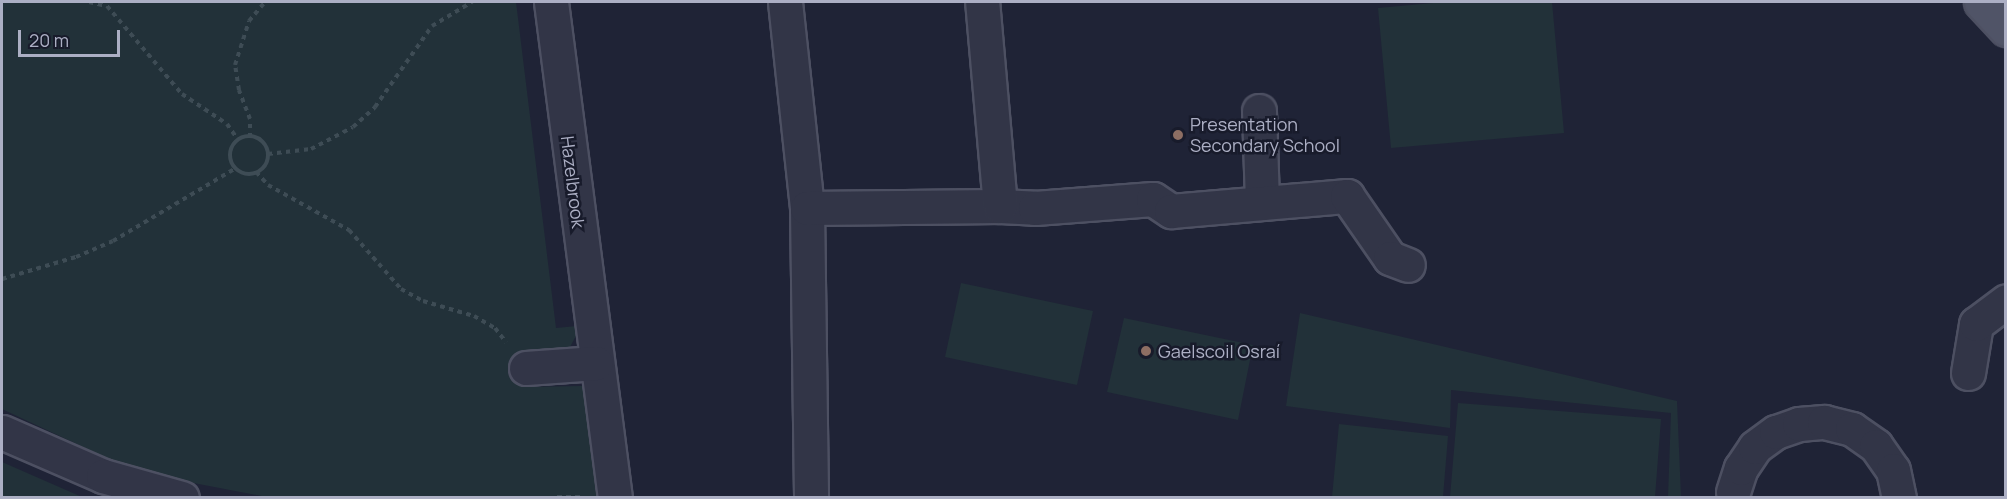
<!DOCTYPE html>
<meta charset="utf-8">
<style>
body{margin:0}
#map{position:relative;width:2007px;height:499px;overflow:hidden;background:#1f2336;font-family:Manrope,sans-serif}
div>[style]{position:absolute}
.green>*{inset:0;background:#223139}
.path>*{height:4px;margin-top:-2px;transform-origin:0;background:repeating-linear-gradient(90deg,#3e4c55 0 4.5px,transparent 0 9px)}
.path>.ring{margin:-2px;padding:0;box-sizing:content-box;background:none;border:4px solid #3e4c55;border-radius:50%}
.roads{filter:drop-shadow(2px 0 #4d5062) drop-shadow(-2px 0 #4d5062) drop-shadow(0 2px #4d5062) drop-shadow(0 -2px #4d5062)}
.minor>*{height:33px;margin:-16.5px;padding:0 16.5px;transform-origin:16.5px;border-radius:16.5px;background:#323547}
.major>*{height:33px;margin:-16.5px;padding:0 16.5px;transform-origin:16.5px;border-radius:16.5px;background:#505467}
.dots>*{width:16px;height:16px;translate:-50% -50%;box-sizing:border-box;border:3px solid #181b2b;border-radius:50%}
span{translate:-50% -50%;white-space:nowrap;text-align:center;line-height:1.15;-webkit-text-stroke:5px #181b2b;paint-order:stroke}
.poi-label{font-size:18px;color:#acafc4}
.left{translate:0 -50%;text-align:left}
.street-label{font-size:18px;color:#acafc4}
.frame{position:absolute;inset:0;border:3px solid #acafc4;pointer-events:none}
.scale{position:absolute;left:18px;top:30px;width:102px;height:27px;box-sizing:border-box;border:3px solid #acafc4;border-top:0;padding-left:8px;font-size:18px;line-height:21px;white-space:nowrap;color:#acafc4;-webkit-text-stroke:4px #181b2b;paint-order:stroke}
</style>
<div id="map">
<div class="green">
<i style="clip-path:polygon(2px 2px,516px 2px,556px 328px,577px 326px,578px 332px,569px 349px,519px 356px,522px 387px,582px 386px,591px 399px,601px 497px,267px 497px,178px 480px,111px 460px,2px 409px)"></i>
<i style="clip-path:polygon(1444px 2px,1552px 2px,1564px 133px,1391px 148px,1378px 8px)"></i>
<i style="clip-path:polygon(961px 283px,1093px 311px,1077px 385px,945px 357px)"></i>
<i style="clip-path:polygon(1300px 313px,1677px 401px,1681px 497px,1668px 497px,1671px 413px,1451px 390px,1450px 428px,1286px 406px)"></i>
<i style="clip-path:polygon(1124px 318px,1253px 345px,1238px 420px,1107px 392px)"></i>
<i style="clip-path:polygon(1458px 403px,1661px 419px,1655px 497px,1450px 497px)"></i>
<i style="clip-path:polygon(1339px 424px,1448px 436px,1443px 497px,1332px 497px)"></i>
<i style="clip-path:polygon(2px 462px,82px 497px,2px 497px)"></i>
</div>
<div class="path">
<i style="left:89px;top:2px;width:18px;rotate:13deg"></i>
<i style="left:107px;top:6px;width:116px;rotate:49.6deg"></i>
<i style="left:182px;top:94px;width:54px;rotate:33.7deg"></i>
<i style="left:227px;top:124px;width:19px;rotate:55deg"></i>
<i class="ring" style="left:230px;top:136px;width:34px;height:34px"></i>
<i style="left:250px;top:137px;width:18px;rotate:-90deg"></i>
<i style="left:250px;top:119px;width:31px;rotate:-111deg"></i>
<i style="left:239px;top:90px;width:25px;rotate:-99deg"></i>
<i style="left:235px;top:65px;width:46px;rotate:-72.3deg"></i>
<i style="left:249px;top:21px;width:25px;rotate:-50deg"></i>
<i style="left:268px;top:154px;width:43px;rotate:-6.6deg"></i>
<i style="left:311px;top:149px;width:47px;rotate:-27.6deg"></i>
<i style="left:353px;top:127px;width:30px;rotate:-42deg"></i>
<i style="left:375px;top:107px;width:99px;rotate:-54.9deg"></i>
<i style="left:432px;top:26px;width:47px;rotate:-31deg"></i>
<i style="left:256px;top:172px;width:18px;rotate:47deg"></i>
<i style="left:268px;top:185px;width:93px;rotate:29.1deg"></i>
<i style="left:349px;top:230px;width:79px;rotate:48.6deg"></i>
<i style="left:401px;top:289px;width:25px;rotate:29deg"></i>
<i style="left:423px;top:301px;width:53px;rotate:16.4deg"></i>
<i style="left:474px;top:316px;width:24px;rotate:30deg"></i>
<i style="left:495px;top:328px;width:18px;rotate:52deg"></i>
<i style="left:2px;top:279px;width:77px;rotate:-16.6deg"></i>
<i style="left:76px;top:257px;width:40px;rotate:-23.4deg"></i>
<i style="left:113px;top:241px;width:143px;rotate:-30.7deg"></i>
<i style="left:557px;top:497px;width:25px"></i>
</div>
<div class="roads">
<div class="minor">
<i style="left:551px;top:2px;width:500px;rotate:82.65deg"></i>
<i style="left:785px;top:2px;width:207px;rotate:83.9deg"></i>
<i style="left:807px;top:208px;width:290px;rotate:89.2deg"></i>
<i style="left:1259px;top:111px;width:92px;rotate:88.1deg"></i>
<i style="left:1000px;top:206px;width:35px;rotate:3deg"></i>
<i style="left:1035px;top:208px;width:118px;rotate:-4.4deg"></i>
<i style="left:1153px;top:199px;width:22px;rotate:34deg"></i>
<i style="left:1171px;top:211px;width:177px;rotate:-4.9deg"></i>
<i style="left:1347px;top:196px;width:75px;rotate:55.3deg"></i>
<i style="left:1390px;top:258px;width:19px;rotate:21deg"></i>
<i style="left:807px;top:208px;width:193px;rotate:-0.6deg"></i>
<i style="left:1000px;top:206px;width:205px;rotate:-95deg"></i>
<i style="left:526px;top:368px;width:70px;rotate:-4.1deg"></i>
<i style="left:1968px;top:373px;width:50px;rotate:-80.7deg"></i>
<i style="left:1976px;top:324px;width:38px;rotate:-37deg"></i>
<i style="left:2px;top:432px;width:110px;rotate:23.5deg"></i>
<i style="left:103px;top:476px;width:82px;rotate:15.6deg"></i>
<i style="left:1733px;top:492px;width:25px;rotate:-72deg"></i>
<i style="left:1741px;top:468px;width:25px;rotate:-56deg"></i>
<i style="left:1755px;top:447px;width:26px;rotate:-36deg"></i>
<i style="left:1776px;top:432px;width:24px;rotate:-19deg"></i>
<i style="left:1799px;top:424px;width:25px;rotate:-5deg"></i>
<i style="left:1824px;top:422px;width:29px;rotate:14deg"></i>
<i style="left:1852px;top:429px;width:29px;rotate:35deg"></i>
<i style="left:1876px;top:446px;width:29px;rotate:55deg"></i>
<i style="left:1893px;top:470px;width:29px;rotate:78deg"></i>
</div>
<div class="major">
<i style="left:1981px;top:2px;width:37px;rotate:47deg"></i>
</div>
</div>
<div class="dots">
<i style="left:1178px;top:135px;background:#8d6e63"></i>
<i style="left:1146px;top:351px;background:#8d6e63"></i>
</div>
<div class="poi-label">
<span class="left" style="left:1190px;top:135px">Presentation<br>Secondary School</span>
<span class="left" style="left:1158px;top:351px">Gaelscoil Osraí</span>
</div>
<div class="street-label">
<span style="left:573px;top:182px;rotate:83deg">Hazelbrook</span>
</div>
<div class="frame"></div>
<div class="scale">20 m</div>
</div>
